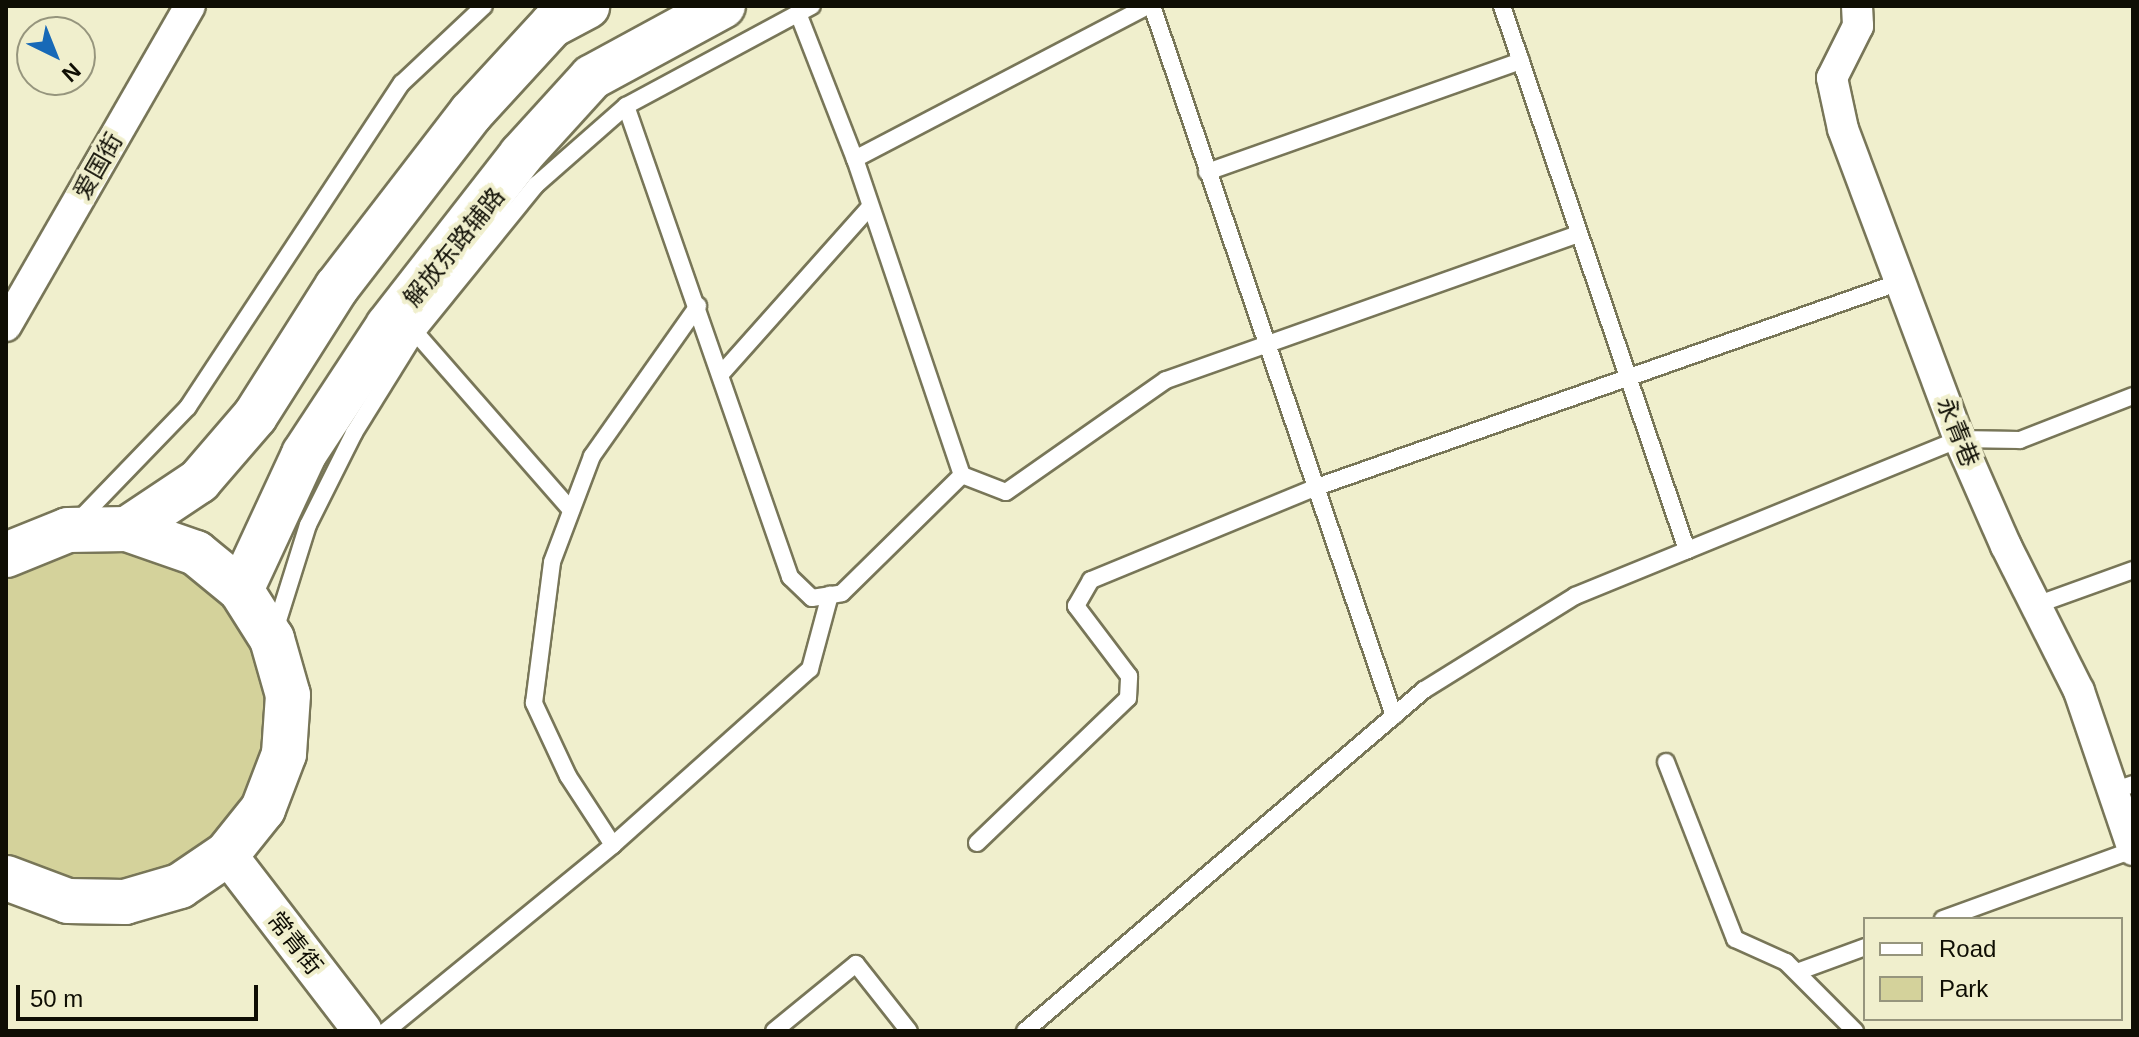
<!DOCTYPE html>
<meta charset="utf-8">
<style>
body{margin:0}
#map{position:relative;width:2139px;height:1037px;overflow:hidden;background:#f0efcd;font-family:Helvetica,"Noto Sans SC",sans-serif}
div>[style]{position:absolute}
.green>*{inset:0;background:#d4d29b}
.roads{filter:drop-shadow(2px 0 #787658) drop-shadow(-2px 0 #787658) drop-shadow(0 2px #787658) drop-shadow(0 -2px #787658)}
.service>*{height:16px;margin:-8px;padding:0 8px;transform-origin:8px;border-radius:8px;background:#fff}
.minor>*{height:30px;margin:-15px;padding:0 15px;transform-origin:15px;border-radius:15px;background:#fff}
.tertiary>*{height:38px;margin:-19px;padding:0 19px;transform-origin:19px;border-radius:19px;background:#fff}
.primary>*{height:44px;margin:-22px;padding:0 22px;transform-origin:22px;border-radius:22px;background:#fff}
span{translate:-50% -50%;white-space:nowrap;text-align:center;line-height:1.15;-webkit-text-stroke:8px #f0efcd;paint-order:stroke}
.street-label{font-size:24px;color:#0f0e04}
.frame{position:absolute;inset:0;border:8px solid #0f0e04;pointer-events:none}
.legend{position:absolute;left:1863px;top:917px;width:260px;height:104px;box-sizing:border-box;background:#f0efcd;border:2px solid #96957d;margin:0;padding:10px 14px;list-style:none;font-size:24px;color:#0f0e04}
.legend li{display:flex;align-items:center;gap:16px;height:40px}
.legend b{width:40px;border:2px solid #96957d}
.north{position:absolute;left:16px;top:16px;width:80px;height:80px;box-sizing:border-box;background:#f0efcd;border:2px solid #96957d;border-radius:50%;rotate:137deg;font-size:22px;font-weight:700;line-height:32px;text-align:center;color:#0f0e04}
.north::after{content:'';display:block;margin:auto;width:28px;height:36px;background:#1769b7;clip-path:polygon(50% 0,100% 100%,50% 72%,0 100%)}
.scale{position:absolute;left:16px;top:985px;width:242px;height:36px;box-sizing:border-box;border:4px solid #0f0e04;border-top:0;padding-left:10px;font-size:24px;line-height:28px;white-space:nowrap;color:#0f0e04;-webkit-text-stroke:6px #f0efcd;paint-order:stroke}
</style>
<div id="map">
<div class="green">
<i style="clip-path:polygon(68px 530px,241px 590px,284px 754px,180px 886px,6px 878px,6px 555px)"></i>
</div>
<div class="roads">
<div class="service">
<i style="left:1152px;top:6px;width:750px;rotate:71.18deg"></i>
<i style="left:1502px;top:6px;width:575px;rotate:71.22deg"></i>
<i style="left:798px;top:13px;width:157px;rotate:68.7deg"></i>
<i style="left:855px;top:159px;width:334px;rotate:71.3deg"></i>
<i style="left:962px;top:475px;width:47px;rotate:21.1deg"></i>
<i style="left:1006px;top:492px;width:195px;rotate:-35deg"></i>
<i style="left:1166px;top:380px;width:438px;rotate:-19.5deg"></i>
<i style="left:626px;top:106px;width:499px;rotate:70.8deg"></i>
<i style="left:790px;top:577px;width:30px;rotate:44deg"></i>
<i style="left:812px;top:598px;width:30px;rotate:-9deg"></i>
<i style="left:842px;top:593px;width:168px;rotate:-44.5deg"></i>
<i style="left:855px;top:159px;width:331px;rotate:-27.6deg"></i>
<i style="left:1207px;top:172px;width:333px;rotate:-19.5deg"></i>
<i style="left:416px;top:333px;width:235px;rotate:48.8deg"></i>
<i style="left:721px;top:374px;width:224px;rotate:-48.3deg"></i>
<i style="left:76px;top:523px;width:161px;rotate:-46deg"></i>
<i style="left:188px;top:407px;width:388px;rotate:-56.6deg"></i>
<i style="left:402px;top:83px;width:112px;rotate:-43.2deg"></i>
<i style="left:2036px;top:605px;width:103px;rotate:-19.8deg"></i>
<i style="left:275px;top:630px;width:110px;rotate:-72.6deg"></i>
<i style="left:308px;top:525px;width:103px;rotate:-63.4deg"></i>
<i style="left:354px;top:433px;width:118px;rotate:-58.2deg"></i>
<i style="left:416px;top:333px;width:191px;rotate:-51deg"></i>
<i style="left:536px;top:185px;width:120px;rotate:-41.3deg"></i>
<i style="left:626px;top:106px;width:211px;rotate:-28.3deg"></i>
<i style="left:1666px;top:762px;width:190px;rotate:68.7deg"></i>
<i style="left:1735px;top:939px;width:56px;rotate:24.3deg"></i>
<i style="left:1786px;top:962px;width:98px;rotate:45deg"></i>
<i style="left:2113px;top:791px;width:21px;rotate:-19deg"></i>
<i style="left:977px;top:843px;width:209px;rotate:-43.8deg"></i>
<i style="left:1128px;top:698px;width:22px;rotate:-87deg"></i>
<i style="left:1129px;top:676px;width:88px;rotate:-127.1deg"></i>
<i style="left:1076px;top:606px;width:30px;rotate:-60deg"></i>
<i style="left:1091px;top:580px;width:241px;rotate:-22.4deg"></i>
<i style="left:1314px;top:488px;width:621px;rotate:-19.37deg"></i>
<i style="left:613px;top:845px;width:82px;rotate:-123.1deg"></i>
<i style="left:568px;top:776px;width:81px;rotate:-115deg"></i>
<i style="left:534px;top:703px;width:142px;rotate:-82.7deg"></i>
<i style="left:552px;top:562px;width:113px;rotate:-69.3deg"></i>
<i style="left:592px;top:456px;width:184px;rotate:-54.8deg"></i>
<i style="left:1943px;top:919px;width:202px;rotate:-20deg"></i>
<i style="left:1797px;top:972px;width:72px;rotate:-20.2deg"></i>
<i style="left:386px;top:1031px;width:293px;rotate:-39.3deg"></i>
<i style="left:613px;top:845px;width:264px;rotate:-41.8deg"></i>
<i style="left:810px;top:669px;width:77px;rotate:-74.9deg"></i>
<i style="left:774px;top:1031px;width:106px;rotate:-39.3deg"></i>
<i style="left:856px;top:964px;width:85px;rotate:51.7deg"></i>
<i style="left:1025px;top:1031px;width:525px;rotate:-40.52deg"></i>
<i style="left:1424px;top:690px;width:178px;rotate:-31.9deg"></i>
<i style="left:1575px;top:596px;width:415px;rotate:-22.2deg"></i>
<i style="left:1959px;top:439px;width:61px;rotate:0.9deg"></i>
<i style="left:2020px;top:440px;width:121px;rotate:-21.3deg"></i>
</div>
<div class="minor">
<i style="left:1857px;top:6px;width:20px;rotate:87deg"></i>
<i style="left:1858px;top:26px;width:58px;rotate:116.6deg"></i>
<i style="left:1832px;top:78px;width:52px;rotate:77.8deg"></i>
<i style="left:1843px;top:129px;width:331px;rotate:69.5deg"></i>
<i style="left:1959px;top:439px;width:117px;rotate:66.3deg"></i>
<i style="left:2006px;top:546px;width:162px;rotate:63.3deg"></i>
<i style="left:2079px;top:691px;width:168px;rotate:71.2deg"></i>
<i style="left:6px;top:326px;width:369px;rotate:-60.1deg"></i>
</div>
<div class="tertiary">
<i style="left:227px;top:854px;width:223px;rotate:52.5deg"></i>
</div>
<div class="primary">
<i style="left:127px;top:529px;width:87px;rotate:-33.7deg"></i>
<i style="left:199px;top:481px;width:86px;rotate:-49.3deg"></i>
<i style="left:255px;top:416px;width:153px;rotate:-57.6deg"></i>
<i style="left:337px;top:287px;width:220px;rotate:-52.4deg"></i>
<i style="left:471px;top:113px;width:120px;rotate:-47.4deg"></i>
<i style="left:552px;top:25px;width:40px;rotate:-28deg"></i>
<i style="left:6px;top:555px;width:67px;rotate:-22deg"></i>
<i style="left:68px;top:530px;width:59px;rotate:-1deg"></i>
<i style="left:127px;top:529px;width:73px;rotate:19.2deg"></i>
<i style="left:196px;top:553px;width:58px;rotate:39.4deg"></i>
<i style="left:241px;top:590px;width:58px;rotate:57.7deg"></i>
<i style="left:272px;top:639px;width:58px;rotate:74.1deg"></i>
<i style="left:288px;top:695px;width:59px;rotate:93.9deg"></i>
<i style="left:284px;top:754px;width:59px;rotate:110.9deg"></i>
<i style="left:263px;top:809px;width:58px;rotate:128.7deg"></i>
<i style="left:227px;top:854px;width:57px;rotate:145.8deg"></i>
<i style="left:180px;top:886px;width:57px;rotate:163.8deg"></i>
<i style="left:125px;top:902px;width:57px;rotate:-179deg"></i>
<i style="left:68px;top:901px;width:66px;rotate:-159.6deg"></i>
<i style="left:241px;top:590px;width:150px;rotate:-65.1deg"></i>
<i style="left:304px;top:454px;width:153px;rotate:-56.7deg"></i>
<i style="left:388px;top:326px;width:217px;rotate:-52.1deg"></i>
<i style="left:521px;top:155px;width:105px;rotate:-47.7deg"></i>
<i style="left:592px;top:77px;width:149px;rotate:-28.5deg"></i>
</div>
</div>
<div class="street-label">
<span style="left:98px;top:166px;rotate:-60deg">爱国街</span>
<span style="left:454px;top:247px;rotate:-51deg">解放东路辅路</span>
<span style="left:1958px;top:432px;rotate:68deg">永青巷</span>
<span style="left:295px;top:943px;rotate:52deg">常青街</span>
</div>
<div class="frame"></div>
<ul class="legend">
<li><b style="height:10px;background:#fff"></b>Road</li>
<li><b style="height:22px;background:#d4d29b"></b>Park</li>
</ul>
<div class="north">N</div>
<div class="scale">50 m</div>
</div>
